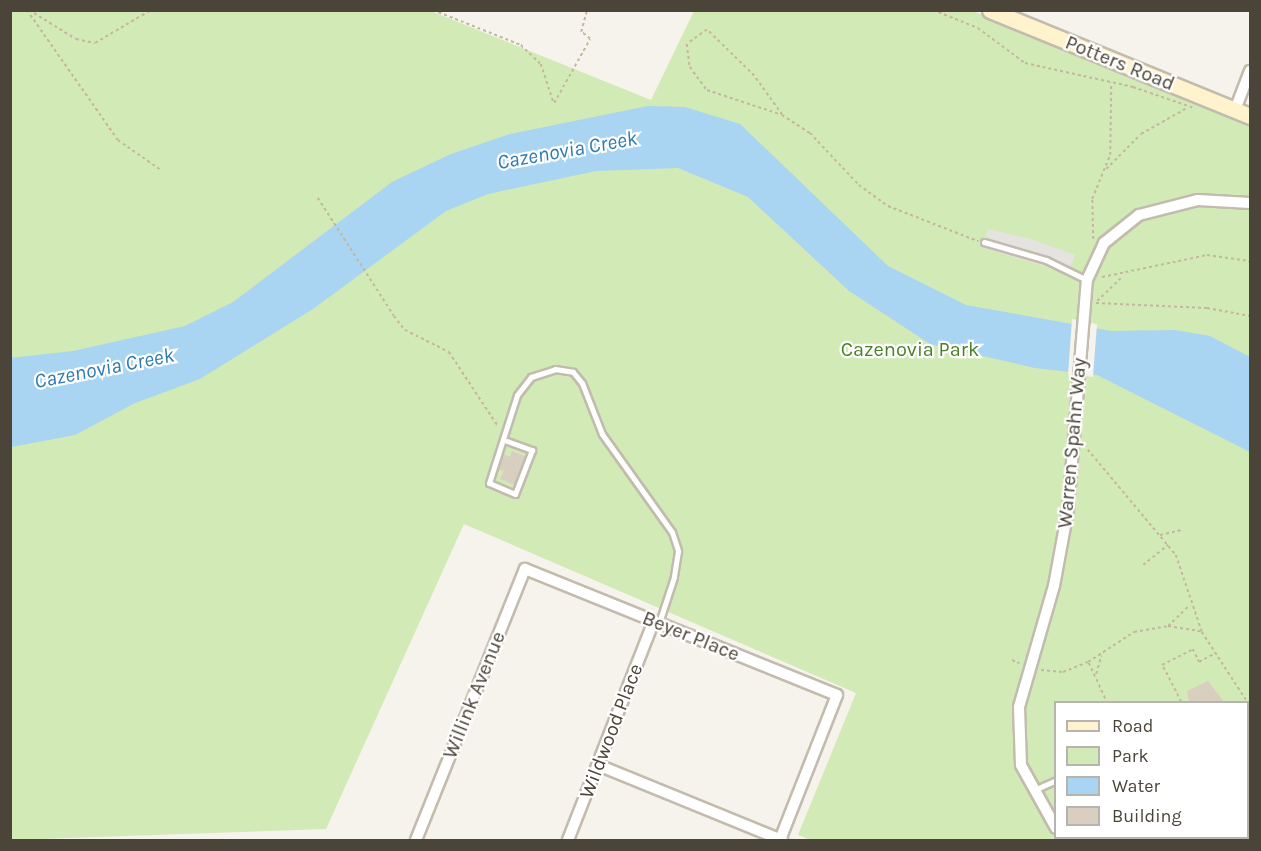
<!DOCTYPE html>
<style>
body{margin:0}
#map{position:relative;width:1261px;height:851px;overflow:hidden;background:#f6f3ec;font-family:Karla,sans-serif}
div>[style]{position:absolute}
.green>*{inset:0;background:#d2eab5}
.parking>*{inset:0;background:#e5e3e0}
.water>*{inset:0;background:#a9d4f2}
.pier>*{inset:0;background:#f6f3ec}
.building>*{inset:0;background:#d8cfc1}
.path>*{height:1.5px;margin-top:-0.75px;transform-origin:0;background:repeating-linear-gradient(90deg,#c4b79f 0 3px,transparent 0 6px)}
.roads{filter:drop-shadow(2px 0 #c2bbae) drop-shadow(-2px 0 #c2bbae) drop-shadow(0 2px #c2bbae) drop-shadow(0 -2px #c2bbae)}
.lane>*{height:5px;margin:-2.5px;padding:0 2.5px;transform-origin:2.5px;border-radius:2.5px;background:#fff}
.street>*{height:10px;margin:-5px;padding:0 5px;transform-origin:5px;border-radius:5px;background:#fff}
.secondary>*{height:15px;margin:-7.5px;padding:0 7.5px;transform-origin:7.5px;border-radius:7.5px;background:#fff3cd}
span{translate:-50% -50%;white-space:nowrap;text-align:center;line-height:1.15;-webkit-text-stroke:4.5px #fff;paint-order:stroke}
.street-label{font-size:20px;color:#4b4439}
.park-label{font-size:20px;color:#4a7f2a}
.water-label{font-size:21px;color:#2e7ab2;font-style:italic}
.frame{position:absolute;inset:0;border:12px solid #4b4439;pointer-events:none}
.legend{position:absolute;left:1054px;top:701px;width:195px;height:138px;box-sizing:border-box;background:#fff;border:2px solid #b7b4b0;margin:0;padding:8px 10px;list-style:none;font-size:18px;color:#4b4439}
.legend li{display:flex;align-items:center;gap:12px;height:30px}
.legend b{width:30px;border:2px solid #b7b4b0}
</style>
<div id="map">
<div class="green">
<i style="clip-path:polygon(evenodd,10px 11px,431px 11px,651px 100px,694px 11px,973px 11px,1250px 121px,1250px 840px,811px 840px,798px 835px,856px 693px,464px 524px,326px 829px,11px 840px,10px 11px,1056px 702px,1248px 702px,1248px 838px,1056px 838px,1056px 702px)"></i>
</div>
<div class="parking">
<i style="clip-path:polygon(988px 229px,1031px 239px,1075px 255px,1068px 273px,983px 248px)"></i>
</div>
<div class="water">
<i style="clip-path:polygon(648px 106px,685px 107px,740px 124px,888px 266px,966px 305px,1111px 331px,1175px 330px,1210px 336px,1250px 357px,1250px 452px,1097px 375px,1035px 368px,930px 344px,849px 291px,748px 197px,678px 168px,596px 171px,488px 194px,446px 211px,313px 309px,200px 379px,135px 403px,75px 435px,11px 447px,10px 358px,73px 351px,185px 326px,233px 302px,392px 182px,451px 154px,510px 134px)"></i>
</div>
<div class="pier">
<i style="clip-path:polygon(1072px 319px,1097px 324px,1093px 377px,1068px 374px)"></i>
</div>
<div class="building">
<i style="clip-path:polygon(512px 451px,527px 457px,515px 485px,500px 479px,504px 471px,497px 469px,503px 454px,510px 457px)"></i>
<i style="clip-path:polygon(1208px 681px,1224px 702px,1189px 702px,1187px 691px)"></i>
</div>
<div class="path">
<i style="left:27px;top:10px;width:159px;rotate:55deg"></i>
<i style="left:118px;top:140px;width:52px;rotate:34.9deg"></i>
<i style="left:29px;top:10px;width:55px;rotate:31.7deg"></i>
<i style="left:76px;top:39px;width:19px;rotate:12deg"></i>
<i style="left:95px;top:43px;width:65px;rotate:-30.5deg"></i>
<i style="left:433px;top:10px;width:95px;rotate:21.7deg"></i>
<i style="left:521px;top:45px;width:28px;rotate:44deg"></i>
<i style="left:541px;top:64px;width:42px;rotate:72deg"></i>
<i style="left:933px;top:10px;width:48px;rotate:21.8deg"></i>
<i style="left:978px;top:28px;width:59px;rotate:36.7deg"></i>
<i style="left:1025px;top:63px;width:111px;rotate:12.5deg"></i>
<i style="left:1133px;top:87px;width:65px;rotate:19deg"></i>
<i style="left:554px;top:103px;width:73px;rotate:-60.6deg"></i>
<i style="left:590px;top:39px;width:11px;rotate:-142deg"></i>
<i style="left:581px;top:32px;width:23px;rotate:-75deg"></i>
<i style="left:782px;top:115px;width:48px;rotate:-125.7deg"></i>
<i style="left:754px;top:76px;width:66px;rotate:-135.6deg"></i>
<i style="left:707px;top:30px;width:24px;rotate:145deg"></i>
<i style="left:687px;top:44px;width:23px;rotate:83deg"></i>
<i style="left:690px;top:67px;width:29px;rotate:54deg"></i>
<i style="left:707px;top:90px;width:79px;rotate:18.4deg"></i>
<i style="left:782px;top:115px;width:33px;rotate:33deg"></i>
<i style="left:810px;top:133px;width:71px;rotate:46.7deg"></i>
<i style="left:859px;top:185px;width:36px;rotate:36deg"></i>
<i style="left:888px;top:206px;width:97px;rotate:21.3deg"></i>
<i style="left:1106px;top:169px;width:49px;rotate:-45deg"></i>
<i style="left:1141px;top:134px;width:51px;rotate:-29.6deg"></i>
<i style="left:318px;top:198px;width:140px;rotate:57.2deg"></i>
<i style="left:394px;top:316px;width:18px;rotate:52deg"></i>
<i style="left:405px;top:330px;width:49px;rotate:26.6deg"></i>
<i style="left:449px;top:352px;width:89px;rotate:56.5deg"></i>
<i style="left:1093px;top:239px;width:40px;rotate:-91.4deg"></i>
<i style="left:1092px;top:199px;width:48px;rotate:-67.8deg"></i>
<i style="left:1110px;top:155px;width:72px;rotate:-89.2deg"></i>
<i style="left:1102px;top:277px;width:107px;rotate:-11.8deg"></i>
<i style="left:1207px;top:255px;width:43px;rotate:7.9deg"></i>
<i style="left:1097px;top:301px;width:35px;rotate:-44deg"></i>
<i style="left:1096px;top:303px;width:111px;rotate:2.6deg"></i>
<i style="left:1207px;top:308px;width:44px;rotate:10.5deg"></i>
<i style="left:1084px;top:445px;width:143px;rotate:50.1deg"></i>
<i style="left:1176px;top:555px;width:81px;rotate:71.3deg"></i>
<i style="left:1202px;top:632px;width:88px;rotate:57deg"></i>
<i style="left:1160px;top:535px;width:23px;rotate:-13deg"></i>
<i style="left:1143px;top:565px;width:32px;rotate:-39deg"></i>
<i style="left:1168px;top:626px;width:30px;rotate:-44deg"></i>
<i style="left:1012px;top:660px;width:8px;rotate:23deg"></i>
<i style="left:1089px;top:663px;width:43px;rotate:65.2deg"></i>
<i style="left:1041px;top:670px;width:22px;rotate:5deg"></i>
<i style="left:1063px;top:672px;width:27px;rotate:-22deg"></i>
<i style="left:1088px;top:662px;width:55px;rotate:-33.1deg"></i>
<i style="left:1134px;top:632px;width:35px;rotate:-10deg"></i>
<i style="left:1168px;top:626px;width:33px;rotate:9deg"></i>
<i style="left:1096px;top:674px;width:19px;rotate:-74deg"></i>
<i style="left:1181px;top:702px;width:42px;rotate:-117.2deg"></i>
<i style="left:1162px;top:665px;width:35px;rotate:-27deg"></i>
<i style="left:1193px;top:649px;width:14px;rotate:65deg"></i>
<i style="left:1199px;top:662px;width:17px;rotate:-28deg"></i>
<i style="left:1248px;top:712px;width:3px;rotate:-45deg"></i>
<i style="left:1248px;top:761px;width:4px;rotate:56deg"></i>
<i style="left:1248px;top:798px;width:3px;rotate:-45deg"></i>
<i style="left:1162px;top:840px;width:2px;rotate:-63deg"></i>
</div>
<div class="roads">
<div class="lane">
<i style="left:984px;top:242px;width:65px;rotate:16.2deg"></i>
<i style="left:1046px;top:260px;width:46px;rotate:26deg"></i>
<i style="left:507px;top:441px;width:27px;rotate:20deg"></i>
<i style="left:532px;top:450px;width:47px;rotate:111.1deg"></i>
<i style="left:515px;top:494px;width:28px;rotate:-157deg"></i>
<i style="left:489px;top:483px;width:92px;rotate:-72.3deg"></i>
<i style="left:517px;top:395px;width:23px;rotate:-52deg"></i>
<i style="left:531px;top:377px;width:25px;rotate:-18deg"></i>
<i style="left:555px;top:369px;width:18px;rotate:9deg"></i>
<i style="left:573px;top:372px;width:14px;rotate:51deg"></i>
<i style="left:582px;top:383px;width:55px;rotate:68.6deg"></i>
<i style="left:602px;top:434px;width:120px;rotate:54.5deg"></i>
<i style="left:672px;top:532px;width:20px;rotate:72deg"></i>
<i style="left:678px;top:551px;width:26px;rotate:99deg"></i>
<i style="left:674px;top:577px;width:48px;rotate:108.1deg"></i>
<i style="left:1034px;top:790px;width:24px;rotate:-24deg"></i>
</div>
<div class="street">
<i style="left:1235px;top:110px;width:42px;rotate:-69deg"></i>
<i style="left:598px;top:765px;width:199px;rotate:22.2deg"></i>
<i style="left:1056px;top:828px;width:72px;rotate:-119.1deg"></i>
<i style="left:1021px;top:765px;width:58px;rotate:-92deg"></i>
<i style="left:1019px;top:707px;width:126px;rotate:-73.9deg"></i>
<i style="left:1054px;top:586px;width:77px;rotate:-79.6deg"></i>
<i style="left:1068px;top:510px;width:231px;rotate:-85.3deg"></i>
<i style="left:1087px;top:280px;width:41px;rotate:-65.3deg"></i>
<i style="left:1104px;top:243px;width:45px;rotate:-38.7deg"></i>
<i style="left:1139px;top:215px;width:61px;rotate:-14.3deg"></i>
<i style="left:1198px;top:200px;width:52px;rotate:3.3deg"></i>
<i style="left:1065px;top:838px;width:4px;rotate:34deg"></i>
<i style="left:416px;top:840px;width:292px;rotate:-68.1deg"></i>
<i style="left:525px;top:569px;width:336px;rotate:22deg"></i>
<i style="left:837px;top:695px;width:156px;rotate:111.5deg"></i>
<i style="left:568px;top:840px;width:235px;rotate:-68.6deg"></i>
</div>
<div class="secondary">
<i style="left:990px;top:10px;width:281px;rotate:22.2deg"></i>
</div>
</div>
<div class="street-label">
<span style="left:1120px;top:63px;rotate:22deg">Potters Road</span>
<span style="left:1072px;top:443px;rotate:-85deg">Warren Spahn Way</span>
<span style="left:691px;top:636px;rotate:22deg">Beyer Place</span>
<span style="left:474px;top:695px;rotate:-68deg">Willink Avenue</span>
<span style="left:611px;top:731px;rotate:-69deg">Wildwood Place</span>
</div>
<div class="park-label">
<span style="left:910px;top:349px">Cazenovia Park</span>
</div>
<div class="water-label">
<span style="left:567px;top:150px;rotate:-10deg">Cazenovia Creek</span>
<span style="left:104px;top:368px;rotate:-11deg">Cazenovia Creek</span>
</div>
<div class="frame"></div>
<ul class="legend">
<li><b style="height:8px;background:#fff3cd"></b>Road</li>
<li><b style="height:16px;background:#d2eab5"></b>Park</li>
<li><b style="height:16px;background:#a9d4f2"></b>Water</li>
<li><b style="height:16px;background:#d8cfc1"></b>Building</li>
</ul>
</div>
